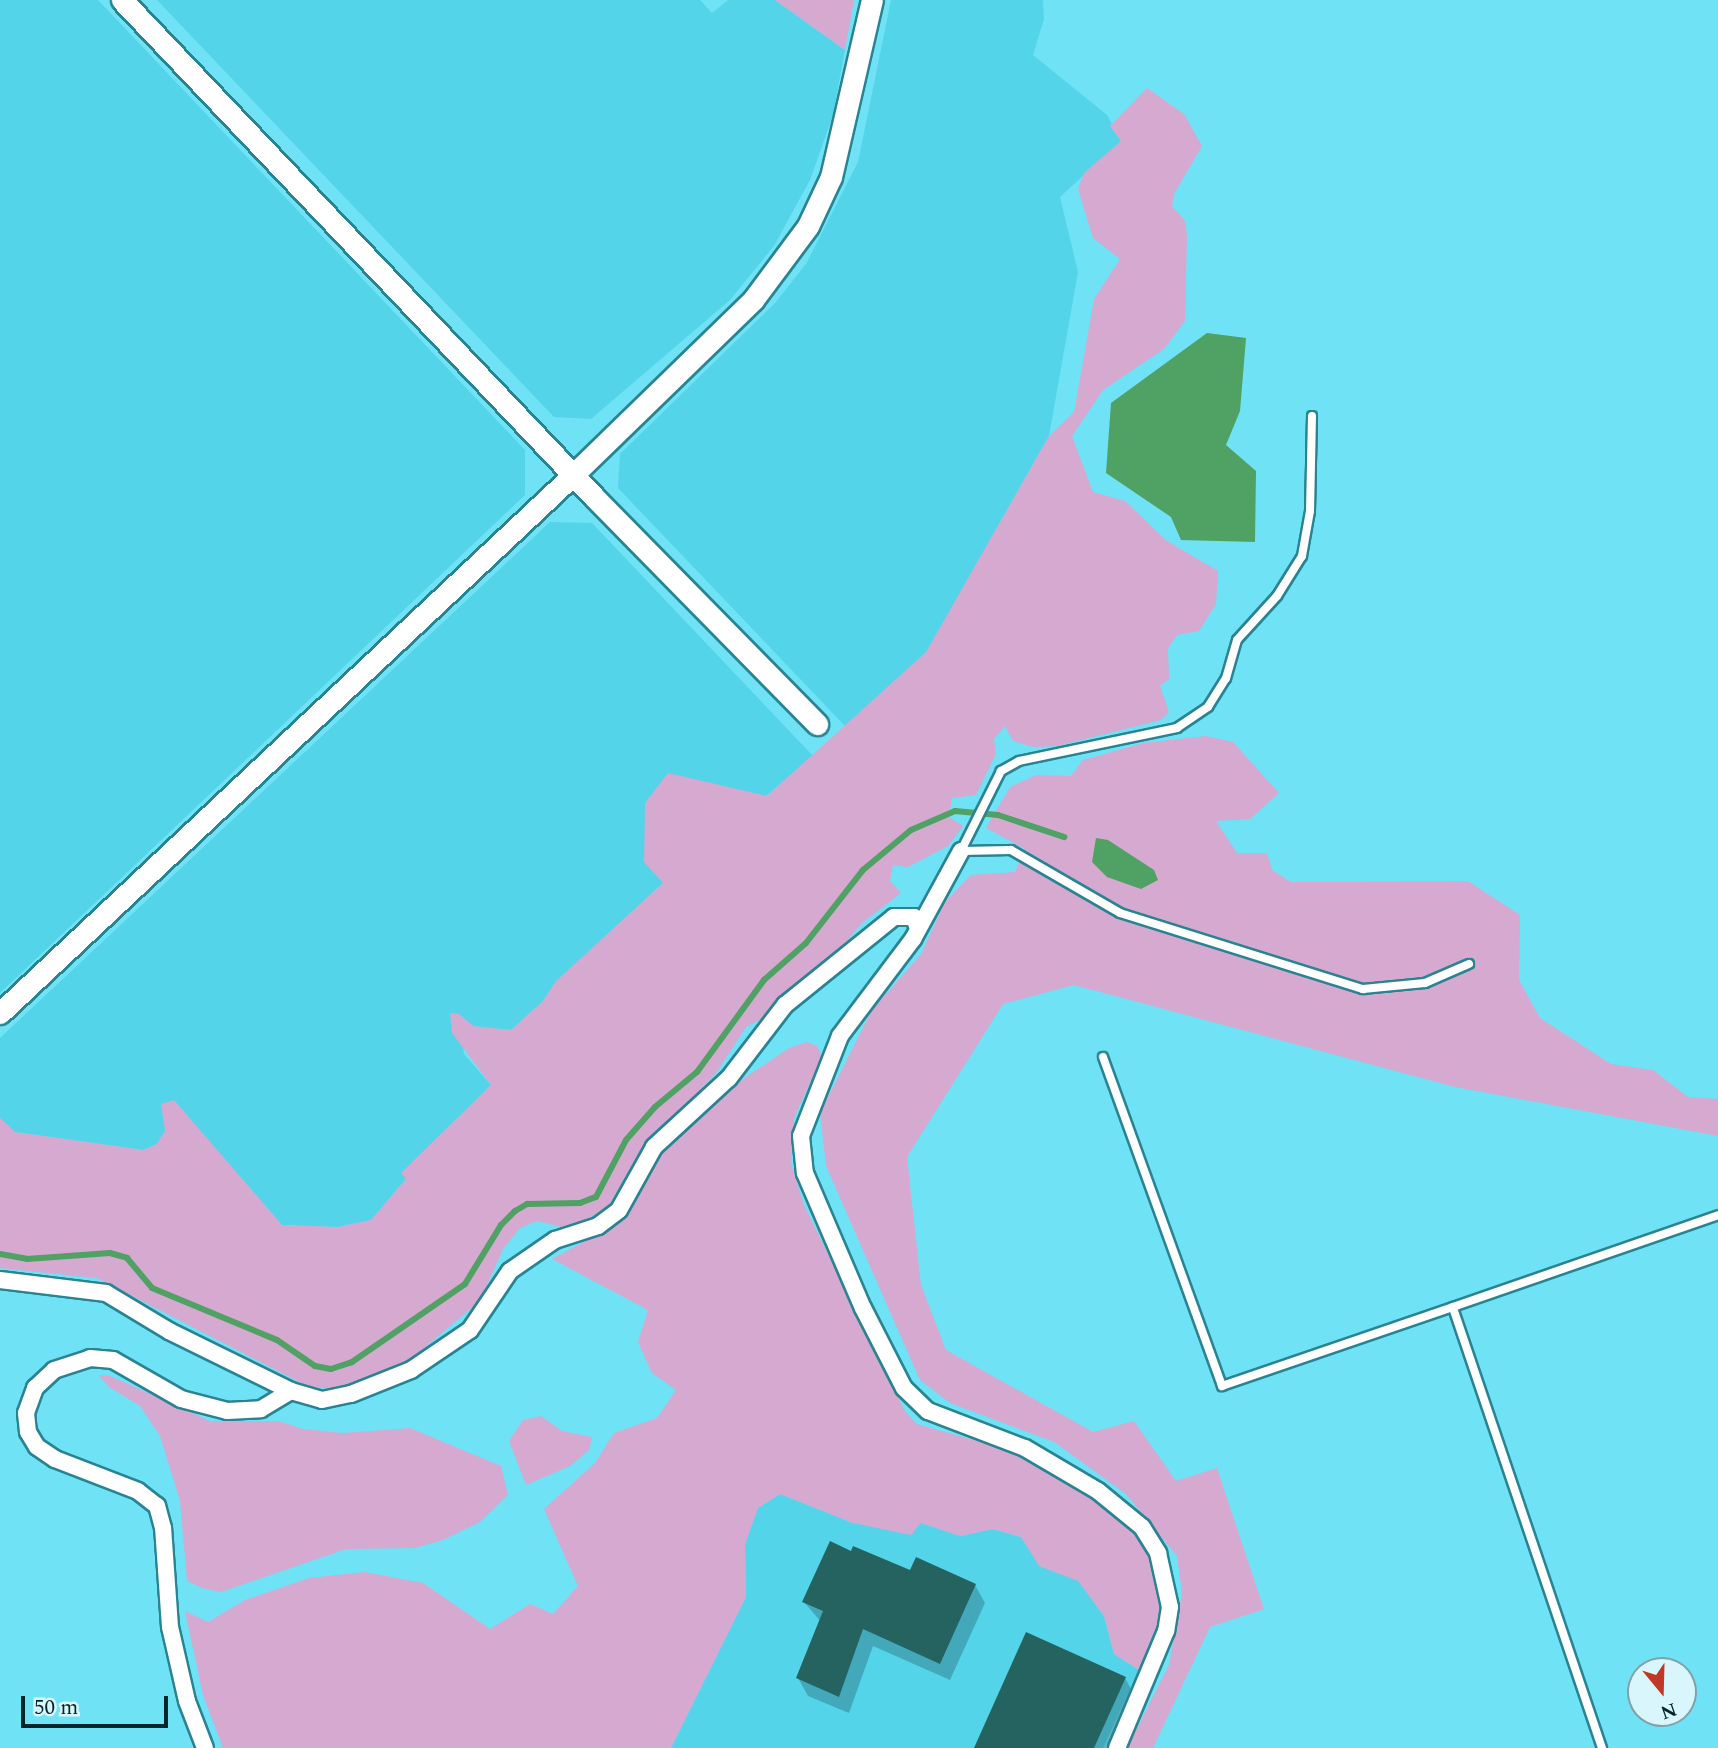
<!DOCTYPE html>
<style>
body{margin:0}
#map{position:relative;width:1718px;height:1748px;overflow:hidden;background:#70e2f5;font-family:Spectral,serif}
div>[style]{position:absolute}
.built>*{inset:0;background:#54d4e9}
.green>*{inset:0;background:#d5a9d0}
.water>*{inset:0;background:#4fa164}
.shadow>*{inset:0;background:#0003}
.stream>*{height:6px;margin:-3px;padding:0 3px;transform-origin:3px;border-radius:3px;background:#4fa164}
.building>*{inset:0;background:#24635f}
.roads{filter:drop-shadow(2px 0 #298492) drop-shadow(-2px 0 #298492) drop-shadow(0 2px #298492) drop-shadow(0 -2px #298492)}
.service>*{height:8px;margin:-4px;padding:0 4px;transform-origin:4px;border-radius:4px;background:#fff}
.minor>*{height:16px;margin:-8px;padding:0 8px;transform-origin:8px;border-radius:8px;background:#fff}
.tertiary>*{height:21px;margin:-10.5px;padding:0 10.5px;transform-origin:10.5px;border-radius:10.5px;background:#fff}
span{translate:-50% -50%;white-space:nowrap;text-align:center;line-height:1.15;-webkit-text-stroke:7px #d8f6fb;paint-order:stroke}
.north{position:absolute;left:1627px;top:1657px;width:70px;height:70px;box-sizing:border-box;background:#d8f6fb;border:2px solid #82a2a7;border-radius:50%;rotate:161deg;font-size:19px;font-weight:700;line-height:28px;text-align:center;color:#00252a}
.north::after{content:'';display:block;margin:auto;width:24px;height:32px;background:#c33727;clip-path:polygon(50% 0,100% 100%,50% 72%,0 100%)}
.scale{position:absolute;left:21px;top:1696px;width:147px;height:32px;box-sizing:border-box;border:4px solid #00252a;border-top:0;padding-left:9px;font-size:21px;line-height:24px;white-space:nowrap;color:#00252a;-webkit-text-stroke:5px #d8f6fb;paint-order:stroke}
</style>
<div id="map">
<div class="built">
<i style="clip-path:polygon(0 0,98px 0,525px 450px,525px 495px,0 993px)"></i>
<i style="clip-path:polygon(157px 0,700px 0,712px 13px,728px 0,775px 0,845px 50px,833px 115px,810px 180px,774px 246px,730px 300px,591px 419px,554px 417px)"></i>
<i style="clip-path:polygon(891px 0,1043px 0,1044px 19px,1033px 55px,1107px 115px,1121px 141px,1060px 197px,1078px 272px,1049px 436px,926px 653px,845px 726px,618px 488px,620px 454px,775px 303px,806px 264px,858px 162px)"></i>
<i style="clip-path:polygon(550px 522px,592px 523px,813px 756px,663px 883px,557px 981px,543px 1001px,511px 1030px,473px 1026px,459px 1014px,464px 1054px,491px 1085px,402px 1173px,406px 1179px,371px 1220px,338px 1227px,282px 1225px,174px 1101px,165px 1131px,157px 1144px,143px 1150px,14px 1132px,0 1118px,0 1038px)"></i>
<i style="clip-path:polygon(780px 1494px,853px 1523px,921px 1523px,960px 1536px,993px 1529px,1021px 1537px,1040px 1566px,1078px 1580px,1104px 1616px,1114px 1654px,1139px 1670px,1103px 1748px,671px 1748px,746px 1597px,745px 1544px,758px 1508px)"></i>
</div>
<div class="green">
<i style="clip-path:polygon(775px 0,854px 0,845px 50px)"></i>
<i style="clip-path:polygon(1147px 88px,1184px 114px,1202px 146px,1174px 194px,1172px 206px,1185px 221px,1187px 236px,1185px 321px,1164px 349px,1103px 390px,1072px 436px,1093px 492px,1125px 501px,1167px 541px,1218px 571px,1216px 604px,1199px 631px,1177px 635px,1168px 648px,1169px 679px,1160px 686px,1169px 712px,1161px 720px,1057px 746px,1033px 747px,1013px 741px,1005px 726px,994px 739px,996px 754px,976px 795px,952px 798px,949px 817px,963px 826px,948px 846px,908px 867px,893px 865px,890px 881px,901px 893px,862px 923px,840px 949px,761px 1019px,746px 1027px,716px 1073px,641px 1150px,609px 1205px,588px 1219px,561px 1227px,537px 1221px,520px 1228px,503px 1249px,480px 1301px,405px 1364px,370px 1382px,338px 1390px,307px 1386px,97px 1278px,0 1268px,0 1118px,15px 1132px,143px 1150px,157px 1144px,165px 1131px,161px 1104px,174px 1100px,282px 1225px,338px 1227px,371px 1220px,406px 1179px,401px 1173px,491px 1085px,452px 1033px,450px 1013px,459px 1014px,473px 1026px,511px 1030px,543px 1001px,556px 981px,663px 883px,644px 862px,645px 803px,668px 773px,767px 796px,926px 652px,1049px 436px,1074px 412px,1094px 299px,1120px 259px,1093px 238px,1078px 189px,1084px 173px,1121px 141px,1110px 126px)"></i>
<i style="clip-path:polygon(1206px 736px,1233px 742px,1279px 793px,1250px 819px,1216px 821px,1237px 853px,1267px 853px,1272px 870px,1291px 882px,1468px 881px,1520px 915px,1519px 980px,1540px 1018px,1611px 1064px,1653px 1070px,1688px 1097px,1718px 1099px,1718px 1136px,1455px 1087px,1074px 985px,1003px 1004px,907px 1157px,921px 1285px,946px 1350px,1093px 1432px,1134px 1421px,1176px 1481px,1217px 1468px,1264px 1609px,1210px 1627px,1153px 1748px,1127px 1748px,1169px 1665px,1182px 1593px,1177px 1556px,1126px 1494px,1054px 1442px,950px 1403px,920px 1380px,826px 1166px,820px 1113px,872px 1010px,921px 954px,945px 902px,971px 875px,1015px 872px,1025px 849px,986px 828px,1010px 787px,1036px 775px,1071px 776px,1083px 760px,1143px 743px)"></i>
<i style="clip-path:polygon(807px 1042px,817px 1046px,822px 1057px,794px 1118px,791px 1163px,804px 1205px,905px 1411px,917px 1424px,1002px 1448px,1092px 1496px,1119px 1517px,1144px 1546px,1155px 1569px,1161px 1615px,1139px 1670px,1114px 1654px,1104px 1616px,1078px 1581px,1039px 1566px,1021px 1537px,993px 1529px,960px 1536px,921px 1523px,911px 1535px,853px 1523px,780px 1494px,758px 1508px,745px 1544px,746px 1597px,671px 1748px,223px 1748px,203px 1695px,185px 1611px,208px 1622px,245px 1600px,309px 1578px,365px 1572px,423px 1583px,490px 1629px,530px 1604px,553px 1614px,578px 1586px,544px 1509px,595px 1463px,614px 1433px,657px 1418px,676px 1390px,652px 1373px,638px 1342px,648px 1310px,552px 1259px,623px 1221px,662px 1151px,734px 1085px,789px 1048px)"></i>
<i style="clip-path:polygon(98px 1375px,108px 1375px,210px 1421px,279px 1421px,303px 1429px,343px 1433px,410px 1428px,501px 1466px,508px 1495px,480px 1522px,443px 1540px,415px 1548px,346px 1549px,221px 1592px,202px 1588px,187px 1581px,180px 1501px,160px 1436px,140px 1406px,109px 1387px)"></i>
<i style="clip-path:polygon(541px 1416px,562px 1431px,592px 1437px,589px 1450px,570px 1466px,526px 1485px,509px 1441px,523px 1420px)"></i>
</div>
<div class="water">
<i style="clip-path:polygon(1207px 333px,1246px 338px,1240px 411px,1226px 445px,1256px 471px,1255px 542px,1181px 540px,1171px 517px,1106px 473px,1111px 403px)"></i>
<i style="clip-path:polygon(1096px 838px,1108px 840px,1154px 870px,1158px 880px,1141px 889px,1107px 877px,1092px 862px)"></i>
</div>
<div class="shadow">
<i style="clip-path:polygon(911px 1573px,975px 1585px,985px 1603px,950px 1680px,873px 1646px,849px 1713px,808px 1696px,798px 1678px,821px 1622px,804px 1602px)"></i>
<i style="clip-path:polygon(1125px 1678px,1135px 1696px,1112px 1748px,976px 1748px)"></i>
</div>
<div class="stream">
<i style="left:0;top:1254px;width:27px;rotate:10deg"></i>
<i style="left:27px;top:1259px;width:83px;rotate:-4.1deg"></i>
<i style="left:110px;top:1253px;width:18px;rotate:16deg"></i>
<i style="left:127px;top:1258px;width:39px;rotate:50deg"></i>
<i style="left:152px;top:1288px;width:135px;rotate:22.6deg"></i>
<i style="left:277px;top:1340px;width:46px;rotate:34.4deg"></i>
<i style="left:315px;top:1366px;width:16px;rotate:11deg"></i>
<i style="left:331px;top:1369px;width:22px;rotate:-18deg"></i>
<i style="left:352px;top:1362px;width:137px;rotate:-34.6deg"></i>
<i style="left:465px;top:1284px;width:69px;rotate:-58.6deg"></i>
<i style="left:501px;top:1225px;width:20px;rotate:-45deg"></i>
<i style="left:515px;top:1211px;width:14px;rotate:-30deg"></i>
<i style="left:527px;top:1204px;width:53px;rotate:-1.1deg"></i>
<i style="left:580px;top:1203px;width:17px;rotate:-21deg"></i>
<i style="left:596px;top:1197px;width:64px;rotate:-62.2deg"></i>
<i style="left:626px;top:1140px;width:44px;rotate:-48.7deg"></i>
<i style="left:655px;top:1107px;width:55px;rotate:-39.8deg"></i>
<i style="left:697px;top:1072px;width:114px;rotate:-53.9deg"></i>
<i style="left:764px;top:980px;width:56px;rotate:-41.4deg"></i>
<i style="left:806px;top:943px;width:93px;rotate:-52deg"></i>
<i style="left:863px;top:870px;width:62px;rotate:-39.8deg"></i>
<i style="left:911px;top:830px;width:48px;rotate:-23.4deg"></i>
<i style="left:955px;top:811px;width:43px;rotate:5.3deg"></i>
<i style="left:998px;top:815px;width:70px;rotate:18.4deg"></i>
</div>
<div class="building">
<i style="clip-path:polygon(830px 1541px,851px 1551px,853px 1546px,910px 1570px,916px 1557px,976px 1584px,940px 1664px,863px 1629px,839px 1697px,796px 1678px,823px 1611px,802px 1602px)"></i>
<i style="clip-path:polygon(1026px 1632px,1126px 1677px,1094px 1748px,974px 1748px)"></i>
</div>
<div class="roads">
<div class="service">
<i style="left:1312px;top:416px;width:95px;rotate:91.2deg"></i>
<i style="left:1310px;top:511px;width:46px;rotate:100.1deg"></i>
<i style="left:1302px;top:556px;width:47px;rotate:122deg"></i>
<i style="left:1277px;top:596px;width:59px;rotate:132.3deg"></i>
<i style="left:1237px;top:640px;width:40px;rotate:106deg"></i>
<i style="left:1226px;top:678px;width:34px;rotate:122deg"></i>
<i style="left:1208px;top:707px;width:37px;rotate:146deg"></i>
<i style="left:1177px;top:728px;width:161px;rotate:168.2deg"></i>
<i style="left:1019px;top:761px;width:21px;rotate:151deg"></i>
<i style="left:1001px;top:771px;width:89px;rotate:116.6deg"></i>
<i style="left:961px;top:851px;width:50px;rotate:-1.1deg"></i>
<i style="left:1011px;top:850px;width:126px;rotate:30deg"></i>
<i style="left:1120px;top:913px;width:255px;rotate:17.4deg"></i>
<i style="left:1363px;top:989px;width:62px;rotate:-5.5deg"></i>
<i style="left:1425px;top:983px;width:48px;rotate:-23.4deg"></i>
<i style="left:1103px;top:1057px;width:350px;rotate:70.1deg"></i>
<i style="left:1222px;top:1386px;width:244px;rotate:-18.9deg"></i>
<i style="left:1602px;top:1748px;width:465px;rotate:-108.7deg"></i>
<i style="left:1453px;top:1307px;width:281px;rotate:-19.1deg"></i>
</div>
<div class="minor">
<i style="left:961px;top:851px;width:100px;rotate:118.6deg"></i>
<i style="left:913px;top:939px;width:121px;rotate:127deg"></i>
<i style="left:840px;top:1036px;width:107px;rotate:111.3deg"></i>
<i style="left:801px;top:1136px;width:37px;rotate:84deg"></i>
<i style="left:805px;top:1173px;width:147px;rotate:66.8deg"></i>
<i style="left:863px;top:1308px;width:90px;rotate:62.9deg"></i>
<i style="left:904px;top:1388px;width:33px;rotate:44deg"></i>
<i style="left:928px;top:1411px;width:104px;rotate:20.9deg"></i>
<i style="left:1025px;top:1448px;width:85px;rotate:30.5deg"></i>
<i style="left:1098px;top:1491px;width:57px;rotate:39.3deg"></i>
<i style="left:1142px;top:1527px;width:31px;rotate:58deg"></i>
<i style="left:1158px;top:1553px;width:55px;rotate:77.5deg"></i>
<i style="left:1170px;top:1607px;width:24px;rotate:99deg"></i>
<i style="left:1166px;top:1631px;width:127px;rotate:112.7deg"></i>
<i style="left:0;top:1280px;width:107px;rotate:7deg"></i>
<i style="left:106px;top:1293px;width:74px;rotate:31.1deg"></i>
<i style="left:169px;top:1331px;width:136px;rotate:26.2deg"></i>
<i style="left:291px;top:1391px;width:32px;rotate:16deg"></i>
<i style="left:322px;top:1400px;width:30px;rotate:-12deg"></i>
<i style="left:351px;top:1394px;width:65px;rotate:-21.8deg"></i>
<i style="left:411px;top:1370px;width:71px;rotate:-34.1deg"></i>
<i style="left:470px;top:1330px;width:71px;rotate:-55.9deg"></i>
<i style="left:510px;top:1271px;width:55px;rotate:-34.6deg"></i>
<i style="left:555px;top:1240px;width:45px;rotate:-18deg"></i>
<i style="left:598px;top:1226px;width:26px;rotate:-37deg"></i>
<i style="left:619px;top:1210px;width:72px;rotate:-60.9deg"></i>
<i style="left:654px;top:1147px;width:102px;rotate:-42.6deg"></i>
<i style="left:729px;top:1078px;width:92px;rotate:-52.5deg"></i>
<i style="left:785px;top:1005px;width:140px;rotate:-38.9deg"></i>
<i style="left:894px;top:917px;width:20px"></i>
<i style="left:914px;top:917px;width:9px;rotate:72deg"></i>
<i style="left:205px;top:1748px;width:50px;rotate:-111deg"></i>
<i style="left:187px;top:1701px;width:76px;rotate:-102.9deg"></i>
<i style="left:170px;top:1627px;width:99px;rotate:-94deg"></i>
<i style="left:163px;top:1528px;width:23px;rotate:-105deg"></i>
<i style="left:157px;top:1506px;width:24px;rotate:-142deg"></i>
<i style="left:138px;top:1491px;width:89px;rotate:-158.9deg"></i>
<i style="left:55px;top:1459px;width:22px;rotate:-146deg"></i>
<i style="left:37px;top:1447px;width:17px;rotate:-121deg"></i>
<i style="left:28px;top:1432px;width:19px;rotate:-96deg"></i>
<i style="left:26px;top:1413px;width:27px;rotate:-70deg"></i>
<i style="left:35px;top:1388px;width:26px;rotate:-43deg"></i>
<i style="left:54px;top:1370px;width:38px;rotate:-18deg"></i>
<i style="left:90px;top:1358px;width:23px;rotate:5deg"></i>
<i style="left:113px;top:1360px;width:78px;rotate:29.8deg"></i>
<i style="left:181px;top:1399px;width:48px;rotate:14.6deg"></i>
<i style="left:227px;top:1411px;width:34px;rotate:-3deg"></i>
<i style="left:261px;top:1409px;width:35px;rotate:-31deg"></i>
</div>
<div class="tertiary">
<i style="left:122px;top:0;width:687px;rotate:46.47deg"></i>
<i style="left:595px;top:498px;width:317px;rotate:45.5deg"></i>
<i style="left:0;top:1013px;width:786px;rotate:-43.2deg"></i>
<i style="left:573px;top:475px;width:251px;rotate:-44.2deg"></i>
<i style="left:753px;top:300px;width:92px;rotate:-53.4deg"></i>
<i style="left:808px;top:226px;width:54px;rotate:-64.9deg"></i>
<i style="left:831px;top:177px;width:182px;rotate:-77deg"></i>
</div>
</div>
<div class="north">N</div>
<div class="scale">50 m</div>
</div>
